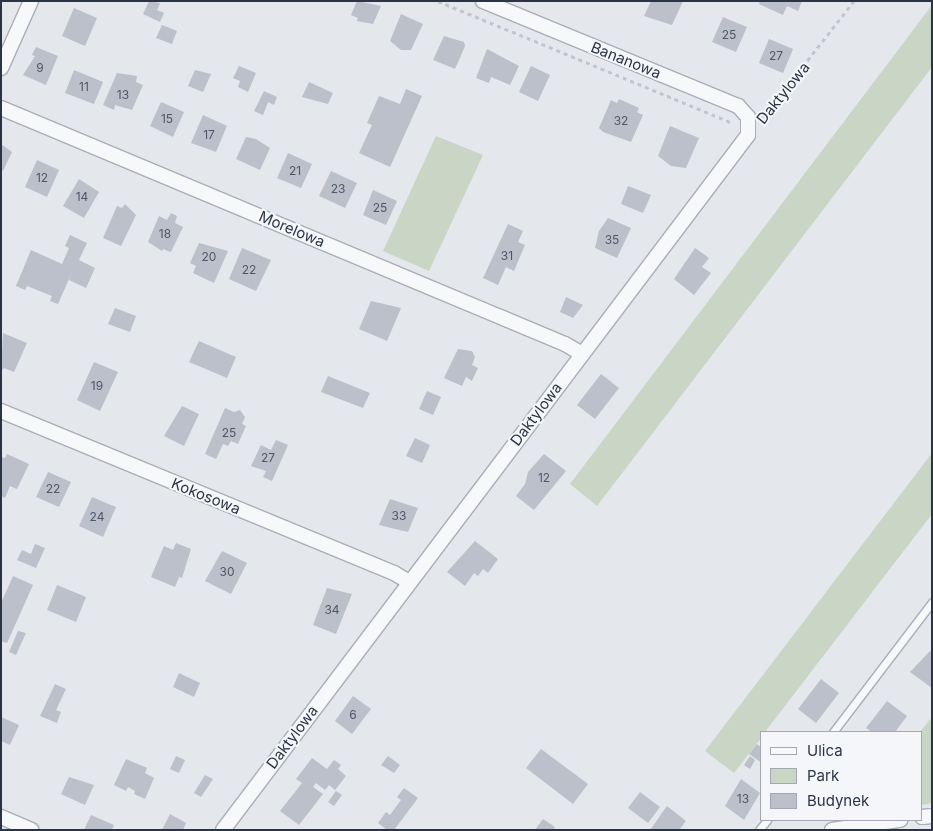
<!DOCTYPE html>
<style>
body{margin:0}
#map{position:relative;width:933px;height:831px;overflow:hidden;background:#e4e7ec;font-family:Inter,sans-serif}
div>[style]{position:absolute}
.green>*{inset:0;background:#c9d6c5}
.building>*{inset:0;background:#bbc0ca}
.path>*{height:3px;margin-top:-1.5px;transform-origin:0;background:repeating-linear-gradient(90deg,#c2c5cb 0 4px,transparent 0 8px)}
.roads{filter:drop-shadow(1px 0 #a9aeb7) drop-shadow(-1px 0 #a9aeb7) drop-shadow(0 1px #a9aeb7) drop-shadow(0 -1px #a9aeb7)}
.service>*{height:7px;margin:-3.5px;padding:0 3.5px;transform-origin:3.5px;border-radius:3.5px;background:#f7f8fa}
.minor>*{height:14px;margin:-7px;padding:0 7px;transform-origin:7px;border-radius:7px;background:#f7f8fa}
span{translate:-50% -50%;white-space:nowrap;text-align:center;line-height:1.15;-webkit-text-stroke:4px #f4f6f9;paint-order:stroke}
.number-label{font-size:12px;color:#4f5766}
.number-label span{-webkit-text-stroke-width:0}
.street-label{font-size:15px;color:#2b3445}
.frame{position:absolute;inset:0;border:2px solid #2b3445;pointer-events:none}
.legend{position:absolute;left:760px;top:731px;width:162px;height:90px;box-sizing:border-box;background:#f4f6f9;border:1px solid #a4a8b1;margin:0;padding:6px 9px;list-style:none;font-size:15px;color:#2b3445}
.legend li{display:flex;align-items:center;gap:10px;height:25px}
.legend b{width:25px;border:1px solid #a4a8b1}
</style>
<div id="map">
<div class="green">
<i style="clip-path:polygon(932px 5px,932px 67px,597px 506px,570px 484px)"></i>
<i style="clip-path:polygon(436px 136px,483px 155px,429px 271px,383px 251px)"></i>
<i style="clip-path:polygon(932px 453px,932px 514px,765px 732px,762px 732px,762px 737px,734px 773px,705px 751px)"></i>
<i style="clip-path:polygon(932px 717px,932px 803px,922px 805px,920px 732px)"></i>
</div>
<div class="building">
<i style="clip-path:polygon(149px 1px,160px 3px,157px 10px,164px 13px,160px 22px,143px 14px)"></i>
<i style="clip-path:polygon(357px 1px,381px 6px,373px 24px,357px 21px,358px 18px,351px 15px)"></i>
<i style="clip-path:polygon(651px 1px,683px 1px,672px 25px,644px 16px)"></i>
<i style="clip-path:polygon(760px 1px,802px 1px,798px 11px,787px 6px,783px 15px,759px 4px)"></i>
<i style="clip-path:polygon(74px 8px,97px 18px,85px 46px,62px 36px)"></i>
<i style="clip-path:polygon(401px 14px,423px 24px,411px 50px,401px 50px,390px 41px)"></i>
<i style="clip-path:polygon(723px 17px,747px 27px,736px 52px,712px 42px)"></i>
<i style="clip-path:polygon(162px 25px,177px 31px,172px 44px,156px 38px)"></i>
<i style="clip-path:polygon(444px 36px,464px 42px,465px 46px,455px 69px,433px 60px)"></i>
<i style="clip-path:polygon(769px 39px,793px 49px,783px 73px,759px 63px)"></i>
<i style="clip-path:polygon(36px 47px,58px 56px,46px 85px,23px 75px,35px 56px,32px 55px)"></i>
<i style="clip-path:polygon(487px 49px,519px 66px,510px 85px,491px 77px,489px 83px,476px 78px)"></i>
<i style="clip-path:polygon(239px 66px,256px 73px,248px 92px,238px 87px,240px 81px,233px 78px)"></i>
<i style="clip-path:polygon(531px 66px,550px 75px,538px 101px,519px 92px)"></i>
<i style="clip-path:polygon(74px 70px,103px 82px,94px 104px,65px 93px)"></i>
<i style="clip-path:polygon(195px 70px,211px 74px,203px 92px,188px 86px)"></i>
<i style="clip-path:polygon(117px 73px,137px 76px,136px 82px,143px 85px,132px 110px,115px 105px,114px 110px,103px 105px)"></i>
<i style="clip-path:polygon(309px 82px,333px 93px,328px 104px,302px 97px)"></i>
<i style="clip-path:polygon(406px 89px,422px 96px,390px 167px,359px 153px,372px 125px,367px 123px,379px 96px,400px 104px)"></i>
<i style="clip-path:polygon(264px 91px,277px 97px,274px 105px,268px 102px,263px 115px,254px 111px)"></i>
<i style="clip-path:polygon(619px 99px,639px 108px,637px 112px,643px 115px,631px 142px,603px 132px,599px 128px,611px 100px,617px 103px)"></i>
<i style="clip-path:polygon(161px 102px,184px 112px,173px 137px,150px 126px)"></i>
<i style="clip-path:polygon(203px 115px,227px 126px,216px 152px,191px 143px)"></i>
<i style="clip-path:polygon(670px 126px,699px 138px,686px 168px,671px 166px,658px 156px)"></i>
<i style="clip-path:polygon(246px 137px,256px 139px,270px 148px,260px 170px,236px 159px)"></i>
<i style="clip-path:polygon(1px 144px,12px 152px,3px 171px,1px 170px)"></i>
<i style="clip-path:polygon(288px 153px,312px 164px,301px 188px,277px 178px)"></i>
<i style="clip-path:polygon(37px 160px,59px 170px,47px 197px,25px 187px)"></i>
<i style="clip-path:polygon(331px 171px,357px 183px,345px 208px,319px 196px)"></i>
<i style="clip-path:polygon(79px 179px,99px 192px,84px 218px,63px 206px)"></i>
<i style="clip-path:polygon(628px 186px,651px 195px,643px 213px,621px 204px)"></i>
<i style="clip-path:polygon(373px 190px,397px 201px,386px 225px,363px 215px)"></i>
<i style="clip-path:polygon(125px 204px,136px 215px,121px 246px,103px 238px,117px 206px,122px 208px)"></i>
<i style="clip-path:polygon(171px 213px,177px 216px,175px 223px,183px 227px,171px 252px,163px 249px,162px 251px,148px 242px,159px 216px,167px 220px)"></i>
<i style="clip-path:polygon(608px 218px,631px 228px,617px 258px,595px 248px,599px 231px)"></i>
<i style="clip-path:polygon(508px 224px,523px 231px,518px 242px,525px 245px,514px 271px,506px 267px,498px 285px,483px 278px)"></i>
<i style="clip-path:polygon(70px 235px,87px 243px,79px 260px,95px 268px,86px 288px,69px 280px,73px 270px,58px 304px,50px 301px,52px 296px,27px 286px,25px 290px,16px 286px,31px 250px,62px 264px,69px 248px,65px 246px)"></i>
<i style="clip-path:polygon(199px 243px,228px 251px,214px 283px,193px 273px,196px 266px,190px 263px)"></i>
<i style="clip-path:polygon(242px 248px,271px 260px,256px 291px,229px 279px)"></i>
<i style="clip-path:polygon(695px 248px,709px 258px,702px 267px,711px 273px,694px 295px,674px 279px)"></i>
<i style="clip-path:polygon(566px 297px,583px 305px,573px 318px,560px 312px)"></i>
<i style="clip-path:polygon(371px 301px,401px 308px,387px 341px,359px 329px)"></i>
<i style="clip-path:polygon(115px 308px,136px 316px,130px 332px,108px 324px)"></i>
<i style="clip-path:polygon(3px 333px,27px 343px,14px 372px,4px 368px,1px 371px)"></i>
<i style="clip-path:polygon(199px 341px,236px 357px,227px 378px,189px 362px)"></i>
<i style="clip-path:polygon(458px 349px,472px 351px,475px 357px,472px 365px,478px 368px,472px 381px,466px 377px,462px 386px,444px 378px)"></i>
<i style="clip-path:polygon(94px 362px,118px 372px,100px 411px,77px 400px)"></i>
<i style="clip-path:polygon(601px 374px,619px 388px,595px 419px,577px 405px)"></i>
<i style="clip-path:polygon(328px 376px,370px 393px,363px 408px,321px 392px)"></i>
<i style="clip-path:polygon(427px 391px,441px 397px,433px 415px,419px 409px)"></i>
<i style="clip-path:polygon(182px 406px,199px 414px,184px 446px,164px 436px)"></i>
<i style="clip-path:polygon(225px 408px,234px 412px,240px 410px,245px 417px,242px 424px,246px 426px,238px 444px,231px 441px,228px 446px,223px 444px,216px 459px,205px 454px)"></i>
<i style="clip-path:polygon(415px 438px,430px 445px,422px 463px,406px 456px)"></i>
<i style="clip-path:polygon(276px 440px,288px 445px,272px 481px,263px 477px,266px 471px,251px 466px,261px 445px,271px 450px)"></i>
<i style="clip-path:polygon(7px 454px,29px 464px,17px 489px,10px 486px,5px 498px,1px 496px,1px 457px,5px 458px)"></i>
<i style="clip-path:polygon(544px 454px,566px 471px,534px 510px,516px 496px,525px 484px,528px 472px)"></i>
<i style="clip-path:polygon(48px 472px,71px 482px,59px 507px,36px 497px)"></i>
<i style="clip-path:polygon(92px 497px,116px 507px,103px 537px,79px 526px)"></i>
<i style="clip-path:polygon(390px 499px,418px 508px,408px 532px,379px 525px)"></i>
<i style="clip-path:polygon(475px 541px,498px 559px,488px 573px,483px 569px,478px 576px,474px 573px,465px 586px,447px 572px)"></i>
<i style="clip-path:polygon(176px 543px,191px 549px,182px 578px,179px 577px,175px 587px,151px 577px,164px 546px,173px 550px)"></i>
<i style="clip-path:polygon(35px 544px,45px 548px,36px 568px,17px 560px,22px 550px,31px 554px)"></i>
<i style="clip-path:polygon(222px 551px,247px 563px,231px 594px,205px 581px)"></i>
<i style="clip-path:polygon(13px 576px,33px 585px,7px 643px,1px 641px,1px 603px)"></i>
<i style="clip-path:polygon(57px 585px,86px 597px,76px 622px,47px 610px)"></i>
<i style="clip-path:polygon(327px 588px,352px 594px,336px 634px,313px 625px)"></i>
<i style="clip-path:polygon(18px 631px,26px 633px,16px 655px,9px 652px)"></i>
<i style="clip-path:polygon(930px 651px,932px 652px,932px 688px,910px 672px)"></i>
<i style="clip-path:polygon(179px 673px,200px 683px,194px 697px,173px 687px)"></i>
<i style="clip-path:polygon(821px 679px,839px 693px,816px 723px,798px 709px)"></i>
<i style="clip-path:polygon(55px 684px,66px 689px,56px 710px,61px 712px,57px 723px,40px 716px)"></i>
<i style="clip-path:polygon(353px 696px,371px 709px,352px 734px,335px 721px)"></i>
<i style="clip-path:polygon(887px 701px,907px 716px,895px 732px,872px 732px,866px 728px)"></i>
<i style="clip-path:polygon(1px 717px,19px 725px,10px 745px,1px 741px)"></i>
<i style="clip-path:polygon(757px 744px,762px 748px,762px 763px,749px 754px)"></i>
<i style="clip-path:polygon(541px 749px,588px 784px,573px 804px,526px 768px)"></i>
<i style="clip-path:polygon(176px 756px,185px 760px,179px 773px,170px 769px)"></i>
<i style="clip-path:polygon(388px 756px,400px 765px,394px 773px,381px 765px)"></i>
<i style="clip-path:polygon(750px 756px,755px 760px,750px 769px,744px 765px)"></i>
<i style="clip-path:polygon(312px 758px,327px 769px,334px 760px,341px 765px,338px 769px,346px 776px,335px 790px,329px 785px,325px 790px,316px 783px,313px 787px,323px 794px,299px 825px,280px 811px,302px 783px,296px 779px)"></i>
<i style="clip-path:polygon(126px 759px,147px 768px,145px 773px,154px 778px,145px 799px,134px 794px,135px 791px,128px 787px,126px 791px,114px 785px)"></i>
<i style="clip-path:polygon(205px 775px,213px 779px,201px 797px,194px 793px)"></i>
<i style="clip-path:polygon(69px 777px,94px 785px,85px 805px,61px 794px)"></i>
<i style="clip-path:polygon(741px 779px,760px 793px,744px 820px,725px 806px)"></i>
<i style="clip-path:polygon(404px 788px,418px 798px,394px 830px,387px 830px,378px 823px,386px 812px,390px 815px,401px 800px,397px 797px)"></i>
<i style="clip-path:polygon(336px 791px,342px 795px,334px 806px,328px 802px)"></i>
<i style="clip-path:polygon(640px 792px,660px 807px,648px 823px,628px 808px)"></i>
<i style="clip-path:polygon(667px 806px,686px 821px,679px 830px,650px 830px)"></i>
<i style="clip-path:polygon(170px 814px,186px 823px,183px 830px,162px 830px)"></i>
<i style="clip-path:polygon(91px 815px,114px 825px,112px 830px,84px 830px)"></i>
<i style="clip-path:polygon(543px 819px,555px 827px,553px 830px,535px 830px)"></i>
</div>
<div class="path">
<i style="left:438px;top:1px;width:318px;rotate:22.5deg"></i>
<i style="left:763px;top:117px;width:147px;rotate:-51.9deg"></i>
</div>
<div class="roads">
<div class="service">
<i style="left:833px;top:732px;width:163px;rotate:-52.7deg"></i>
<i style="left:759px;top:830px;width:13px;rotate:-51deg"></i>
</div>
<div class="minor">
<i style="left:1px;top:68px;width:73px;rotate:-65.9deg"></i>
<i style="left:1px;top:108px;width:611px;rotate:22.71deg"></i>
<i style="left:565px;top:344px;width:20px;rotate:30deg"></i>
<i style="left:1px;top:411px;width:425px;rotate:22.4deg"></i>
<i style="left:394px;top:573px;width:17px;rotate:31deg"></i>
<i style="left:1px;top:817px;width:33px;rotate:23deg"></i>
<i style="left:922px;top:817px;width:10px;rotate:-6deg"></i>
<i style="left:223px;top:830px;width:871px;rotate:-52.93deg"></i>
<i style="left:748px;top:135px;width:18px;rotate:-90deg"></i>
<i style="left:748px;top:117px;width:15px;rotate:-132deg"></i>
<i style="left:738px;top:106px;width:276px;rotate:-157.6deg"></i>
<i style="left:832px;top:830px;width:69px;rotate:-8.4deg"></i>
</div>
</div>
<div class="number-label">
<span style="left:729px;top:35px">25</span>
<span style="left:776px;top:56px">27</span>
<span style="left:40px;top:68px">9</span>
<span style="left:84px;top:87px">11</span>
<span style="left:123px;top:95px">13</span>
<span style="left:167px;top:119px">15</span>
<span style="left:621px;top:121px">32</span>
<span style="left:209px;top:135px">17</span>
<span style="left:295px;top:171px">21</span>
<span style="left:42px;top:178px">12</span>
<span style="left:338px;top:189px">23</span>
<span style="left:82px;top:197px">14</span>
<span style="left:380px;top:208px">25</span>
<span style="left:165px;top:234px">18</span>
<span style="left:612px;top:240px">35</span>
<span style="left:507px;top:256px">31</span>
<span style="left:209px;top:257px">20</span>
<span style="left:249px;top:270px">22</span>
<span style="left:97px;top:386px">19</span>
<span style="left:229px;top:433px">25</span>
<span style="left:268px;top:458px">27</span>
<span style="left:544px;top:478px">12</span>
<span style="left:53px;top:489px">22</span>
<span style="left:399px;top:516px">33</span>
<span style="left:97px;top:517px">24</span>
<span style="left:227px;top:572px">30</span>
<span style="left:332px;top:610px">34</span>
<span style="left:353px;top:715px">6</span>
<span style="left:743px;top:799px">13</span>
</div>
<div class="street-label">
<span style="left:626px;top:60px;rotate:22deg">Bananowa</span>
<span style="left:783px;top:93px;rotate:-51deg">Daktylowa</span>
<span style="left:292px;top:229px;rotate:23deg">Morelowa</span>
<span style="left:536px;top:414px;rotate:-53deg">Daktylowa</span>
<span style="left:206px;top:496px;rotate:22deg">Kokosowa</span>
<span style="left:292px;top:737px;rotate:-53deg">Daktylowa</span>
</div>
<div class="frame"></div>
<ul class="legend">
<li><b style="height:6px;background:#f7f8fa"></b>Ulica</li>
<li><b style="height:14px;background:#c9d6c5"></b>Park</li>
<li><b style="height:14px;background:#bbc0ca"></b>Budynek</li>
</ul>
</div>
